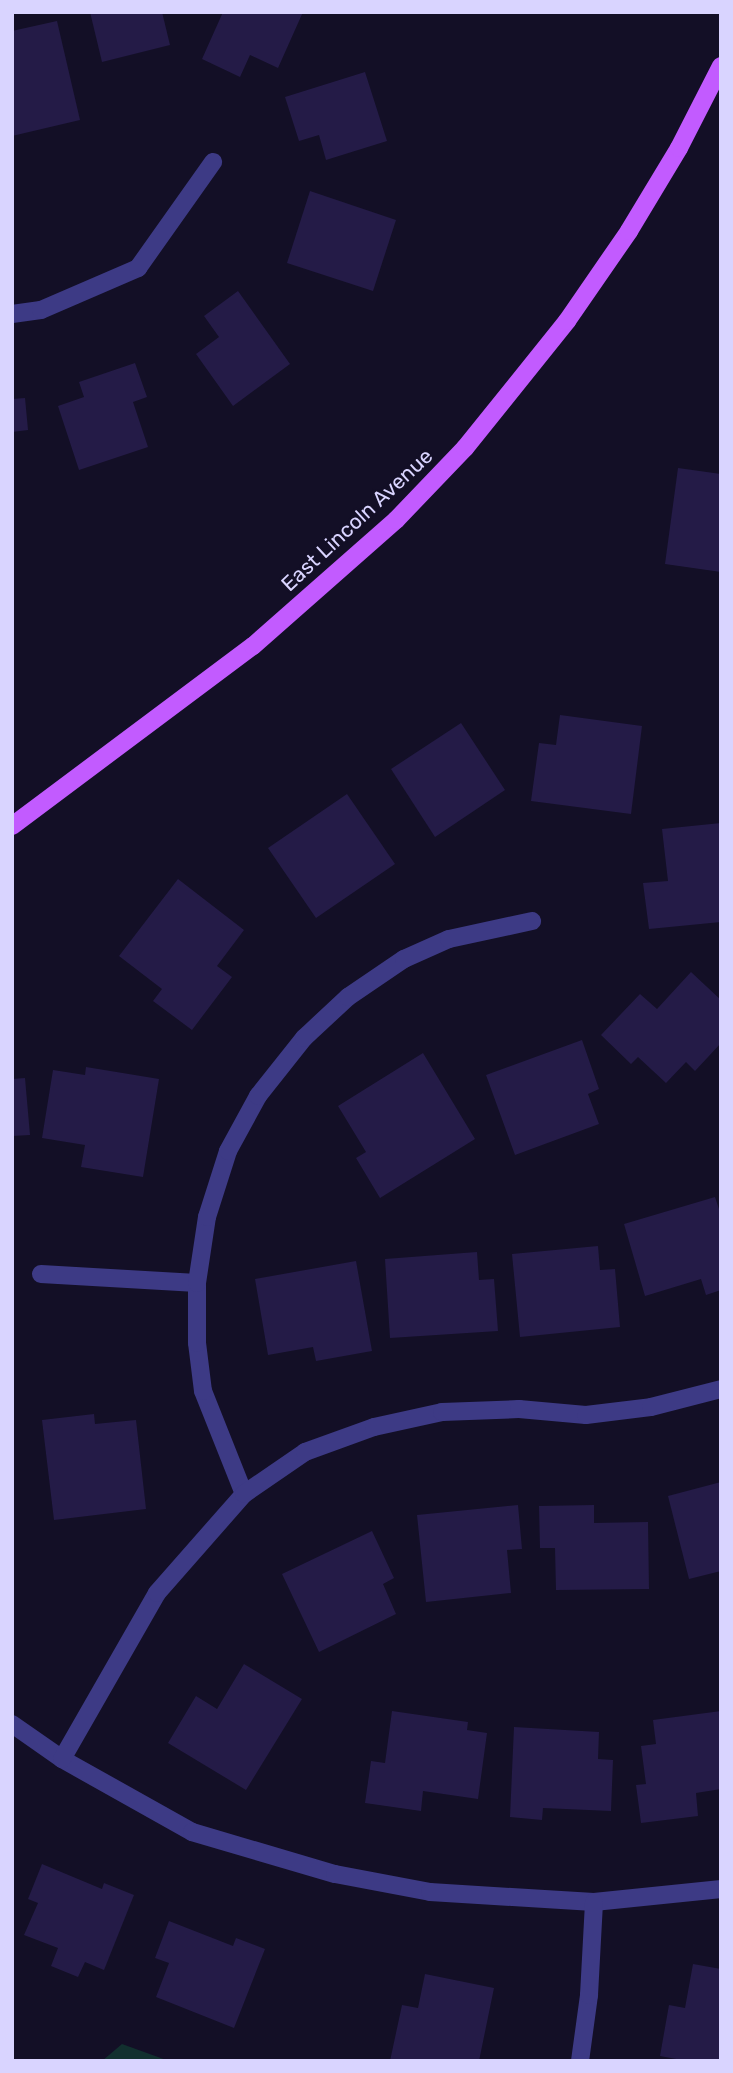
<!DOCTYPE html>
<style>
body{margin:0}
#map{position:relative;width:733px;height:2073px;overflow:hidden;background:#130f26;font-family:Rubik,sans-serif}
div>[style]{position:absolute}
.green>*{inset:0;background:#12302f}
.building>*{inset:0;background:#241b47}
.minor>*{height:18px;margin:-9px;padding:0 9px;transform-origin:9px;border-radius:9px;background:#3d3a85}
.primary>*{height:18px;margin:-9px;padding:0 9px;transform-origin:9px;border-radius:9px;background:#c25bff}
span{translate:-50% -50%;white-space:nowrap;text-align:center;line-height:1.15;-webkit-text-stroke:5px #130f26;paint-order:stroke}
.street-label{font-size:21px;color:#d9d4ff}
.frame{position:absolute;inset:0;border:14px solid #d9d4ff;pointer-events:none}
</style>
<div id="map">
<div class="green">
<i style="clip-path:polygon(122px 2044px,169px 2061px,102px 2061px)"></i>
</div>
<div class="building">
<i style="clip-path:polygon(90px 12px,162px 12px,170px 45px,102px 62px)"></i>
<i style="clip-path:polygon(223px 12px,303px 12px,278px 68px,250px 55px,240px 77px,202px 59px)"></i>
<i style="clip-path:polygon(57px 21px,80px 120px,12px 136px,12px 31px)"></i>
<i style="clip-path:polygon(365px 72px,387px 141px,326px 160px,319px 135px,299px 141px,285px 97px)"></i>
<i style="clip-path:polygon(310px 191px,396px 220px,373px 291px,287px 263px)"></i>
<i style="clip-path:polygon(238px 291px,290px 364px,233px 406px,196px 354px,219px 337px,204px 316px)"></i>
<i style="clip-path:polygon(135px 363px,147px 397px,133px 402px,148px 447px,79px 470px,58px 406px,84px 397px,79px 382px)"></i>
<i style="clip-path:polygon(25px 398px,28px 430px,12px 432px,12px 399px)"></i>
<i style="clip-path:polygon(678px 468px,721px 474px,721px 572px,665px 564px)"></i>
<i style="clip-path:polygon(560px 715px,642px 726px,631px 814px,531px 801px,539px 743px,556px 745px)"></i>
<i style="clip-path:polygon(461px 723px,505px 790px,435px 837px,391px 769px)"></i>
<i style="clip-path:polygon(347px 794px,395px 864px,316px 918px,268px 848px)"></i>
<i style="clip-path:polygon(721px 823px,721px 922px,649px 929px,643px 883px,668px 881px,662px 829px)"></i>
<i style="clip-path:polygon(178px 879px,244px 930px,217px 966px,232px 977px,192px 1030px,153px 1001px,162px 989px,119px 956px)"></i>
<i style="clip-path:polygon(691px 972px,721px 1000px,721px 1043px,695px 1071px,686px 1062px,666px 1083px,638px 1057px,631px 1064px,601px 1035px,640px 994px,657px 1009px)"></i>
<i style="clip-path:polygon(582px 1040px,599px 1089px,588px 1094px,599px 1124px,515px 1155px,486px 1075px)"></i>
<i style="clip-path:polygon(423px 1053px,475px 1139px,380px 1198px,356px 1158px,366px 1152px,338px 1106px)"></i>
<i style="clip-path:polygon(86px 1067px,159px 1079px,143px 1177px,81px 1167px,85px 1145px,42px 1138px,53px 1070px,85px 1075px)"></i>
<i style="clip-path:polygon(25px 1078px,30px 1135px,12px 1136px,12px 1079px)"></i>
<i style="clip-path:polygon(715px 1197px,721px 1215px,721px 1290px,706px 1295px,701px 1279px,645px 1296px,624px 1224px)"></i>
<i style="clip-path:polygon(598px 1246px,600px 1270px,615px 1269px,620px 1327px,520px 1337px,512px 1254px)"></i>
<i style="clip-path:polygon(477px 1252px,479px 1280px,494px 1279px,498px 1331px,390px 1338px,385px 1259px)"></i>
<i style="clip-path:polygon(356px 1261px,372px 1351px,316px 1361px,313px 1347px,268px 1355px,255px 1279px)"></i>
<i style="clip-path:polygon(94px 1414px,95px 1424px,136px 1420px,146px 1509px,54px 1520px,42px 1420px)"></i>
<i style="clip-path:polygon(721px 1482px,721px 1571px,689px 1579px,668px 1496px)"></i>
<i style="clip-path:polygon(518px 1505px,522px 1549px,507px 1550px,511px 1593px,426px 1602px,417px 1515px)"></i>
<i style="clip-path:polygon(594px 1505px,594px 1523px,648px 1522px,649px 1589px,556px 1590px,555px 1548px,540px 1548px,539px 1506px)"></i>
<i style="clip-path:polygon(372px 1531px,394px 1578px,383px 1584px,396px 1614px,319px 1652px,282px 1574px)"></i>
<i style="clip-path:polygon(244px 1664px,302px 1699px,246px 1790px,168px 1743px,196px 1696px,217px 1709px)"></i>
<i style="clip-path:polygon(392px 1711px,468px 1722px,467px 1730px,487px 1733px,478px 1799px,423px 1791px,421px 1811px,365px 1803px,371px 1761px,385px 1763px)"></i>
<i style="clip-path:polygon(721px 1711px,721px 1789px,696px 1793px,698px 1816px,641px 1823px,636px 1785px,646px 1784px,641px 1746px,656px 1744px,653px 1720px)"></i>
<i style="clip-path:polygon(514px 1727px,599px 1732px,598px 1759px,613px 1760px,611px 1811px,543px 1808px,542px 1820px,510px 1817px)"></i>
<i style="clip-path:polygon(42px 1864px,102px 1889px,104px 1883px,134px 1895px,104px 1970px,85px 1962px,78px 1977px,51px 1966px,58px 1948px,24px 1935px,38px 1903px,28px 1899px)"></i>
<i style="clip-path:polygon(169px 1921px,233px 1946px,236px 1938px,265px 1949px,234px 2028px,156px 1997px,169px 1963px,155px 1958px)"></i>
<i style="clip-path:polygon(693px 1964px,721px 1969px,721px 2061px,687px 2061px,660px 2056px,669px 2005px,685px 2008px)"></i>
<i style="clip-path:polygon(425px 1974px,494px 1988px,479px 2061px,390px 2061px,402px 2005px,418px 2008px)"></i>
</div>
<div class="minor">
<i style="left:12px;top:314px;width:29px;rotate:-8deg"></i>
<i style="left:41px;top:310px;width:106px;rotate:-23.4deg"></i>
<i style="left:138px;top:268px;width:130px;rotate:-54.7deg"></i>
<i style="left:41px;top:1274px;width:156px;rotate:3.3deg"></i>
<i style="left:244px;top:1494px;width:111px;rotate:-111.7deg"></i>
<i style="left:203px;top:1391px;width:48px;rotate:-97.1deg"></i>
<i style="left:197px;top:1343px;width:60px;rotate:-90deg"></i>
<i style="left:197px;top:1283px;width:67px;rotate:-81.4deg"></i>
<i style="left:207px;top:1217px;width:69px;rotate:-72.3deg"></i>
<i style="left:228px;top:1151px;width:63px;rotate:-61.4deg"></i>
<i style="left:258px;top:1096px;width:74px;rotate:-51.6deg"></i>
<i style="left:304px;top:1038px;width:60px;rotate:-43deg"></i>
<i style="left:348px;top:997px;width:68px;rotate:-34.2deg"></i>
<i style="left:404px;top:959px;width:49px;rotate:-24deg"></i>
<i style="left:449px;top:939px;width:85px;rotate:-12.2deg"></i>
<i style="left:12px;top:1724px;width:61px;rotate:35deg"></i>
<i style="left:62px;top:1759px;width:149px;rotate:29.3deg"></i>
<i style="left:192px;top:1832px;width:149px;rotate:16.4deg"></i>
<i style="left:335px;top:1874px;width:97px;rotate:10.7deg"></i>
<i style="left:430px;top:1892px;width:164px;rotate:3.5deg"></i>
<i style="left:594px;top:1902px;width:128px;rotate:-5.8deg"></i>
<i style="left:62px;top:1759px;width:191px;rotate:-60.2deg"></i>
<i style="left:157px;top:1593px;width:132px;rotate:-48.7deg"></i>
<i style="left:244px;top:1494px;width:74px;rotate:-34.5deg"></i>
<i style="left:305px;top:1452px;width:73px;rotate:-19.9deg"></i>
<i style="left:374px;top:1427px;width:70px;rotate:-12.4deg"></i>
<i style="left:442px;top:1412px;width:77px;rotate:-2.2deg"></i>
<i style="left:519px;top:1409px;width:67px;rotate:5.1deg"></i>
<i style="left:586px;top:1415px;width:65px;rotate:-7deg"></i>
<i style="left:651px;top:1407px;width:72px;rotate:-14.4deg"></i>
<i style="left:580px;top:2061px;width:67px;rotate:-82.2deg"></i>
<i style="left:589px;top:1995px;width:93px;rotate:-86.9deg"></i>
</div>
<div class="primary">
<i style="left:12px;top:826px;width:301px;rotate:-36.8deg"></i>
<i style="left:253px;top:646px;width:191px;rotate:-41.4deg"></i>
<i style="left:396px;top:520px;width:100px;rotate:-46.2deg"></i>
<i style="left:465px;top:448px;width:163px;rotate:-51.2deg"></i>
<i style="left:567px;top:321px;width:109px;rotate:-55.4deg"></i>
<i style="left:629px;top:231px;width:97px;rotate:-58.9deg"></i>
<i style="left:679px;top:148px;width:92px;rotate:-62.9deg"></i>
</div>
<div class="street-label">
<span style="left:357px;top:520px;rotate:-43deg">East Lincoln Avenue</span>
</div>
<div class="frame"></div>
</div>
